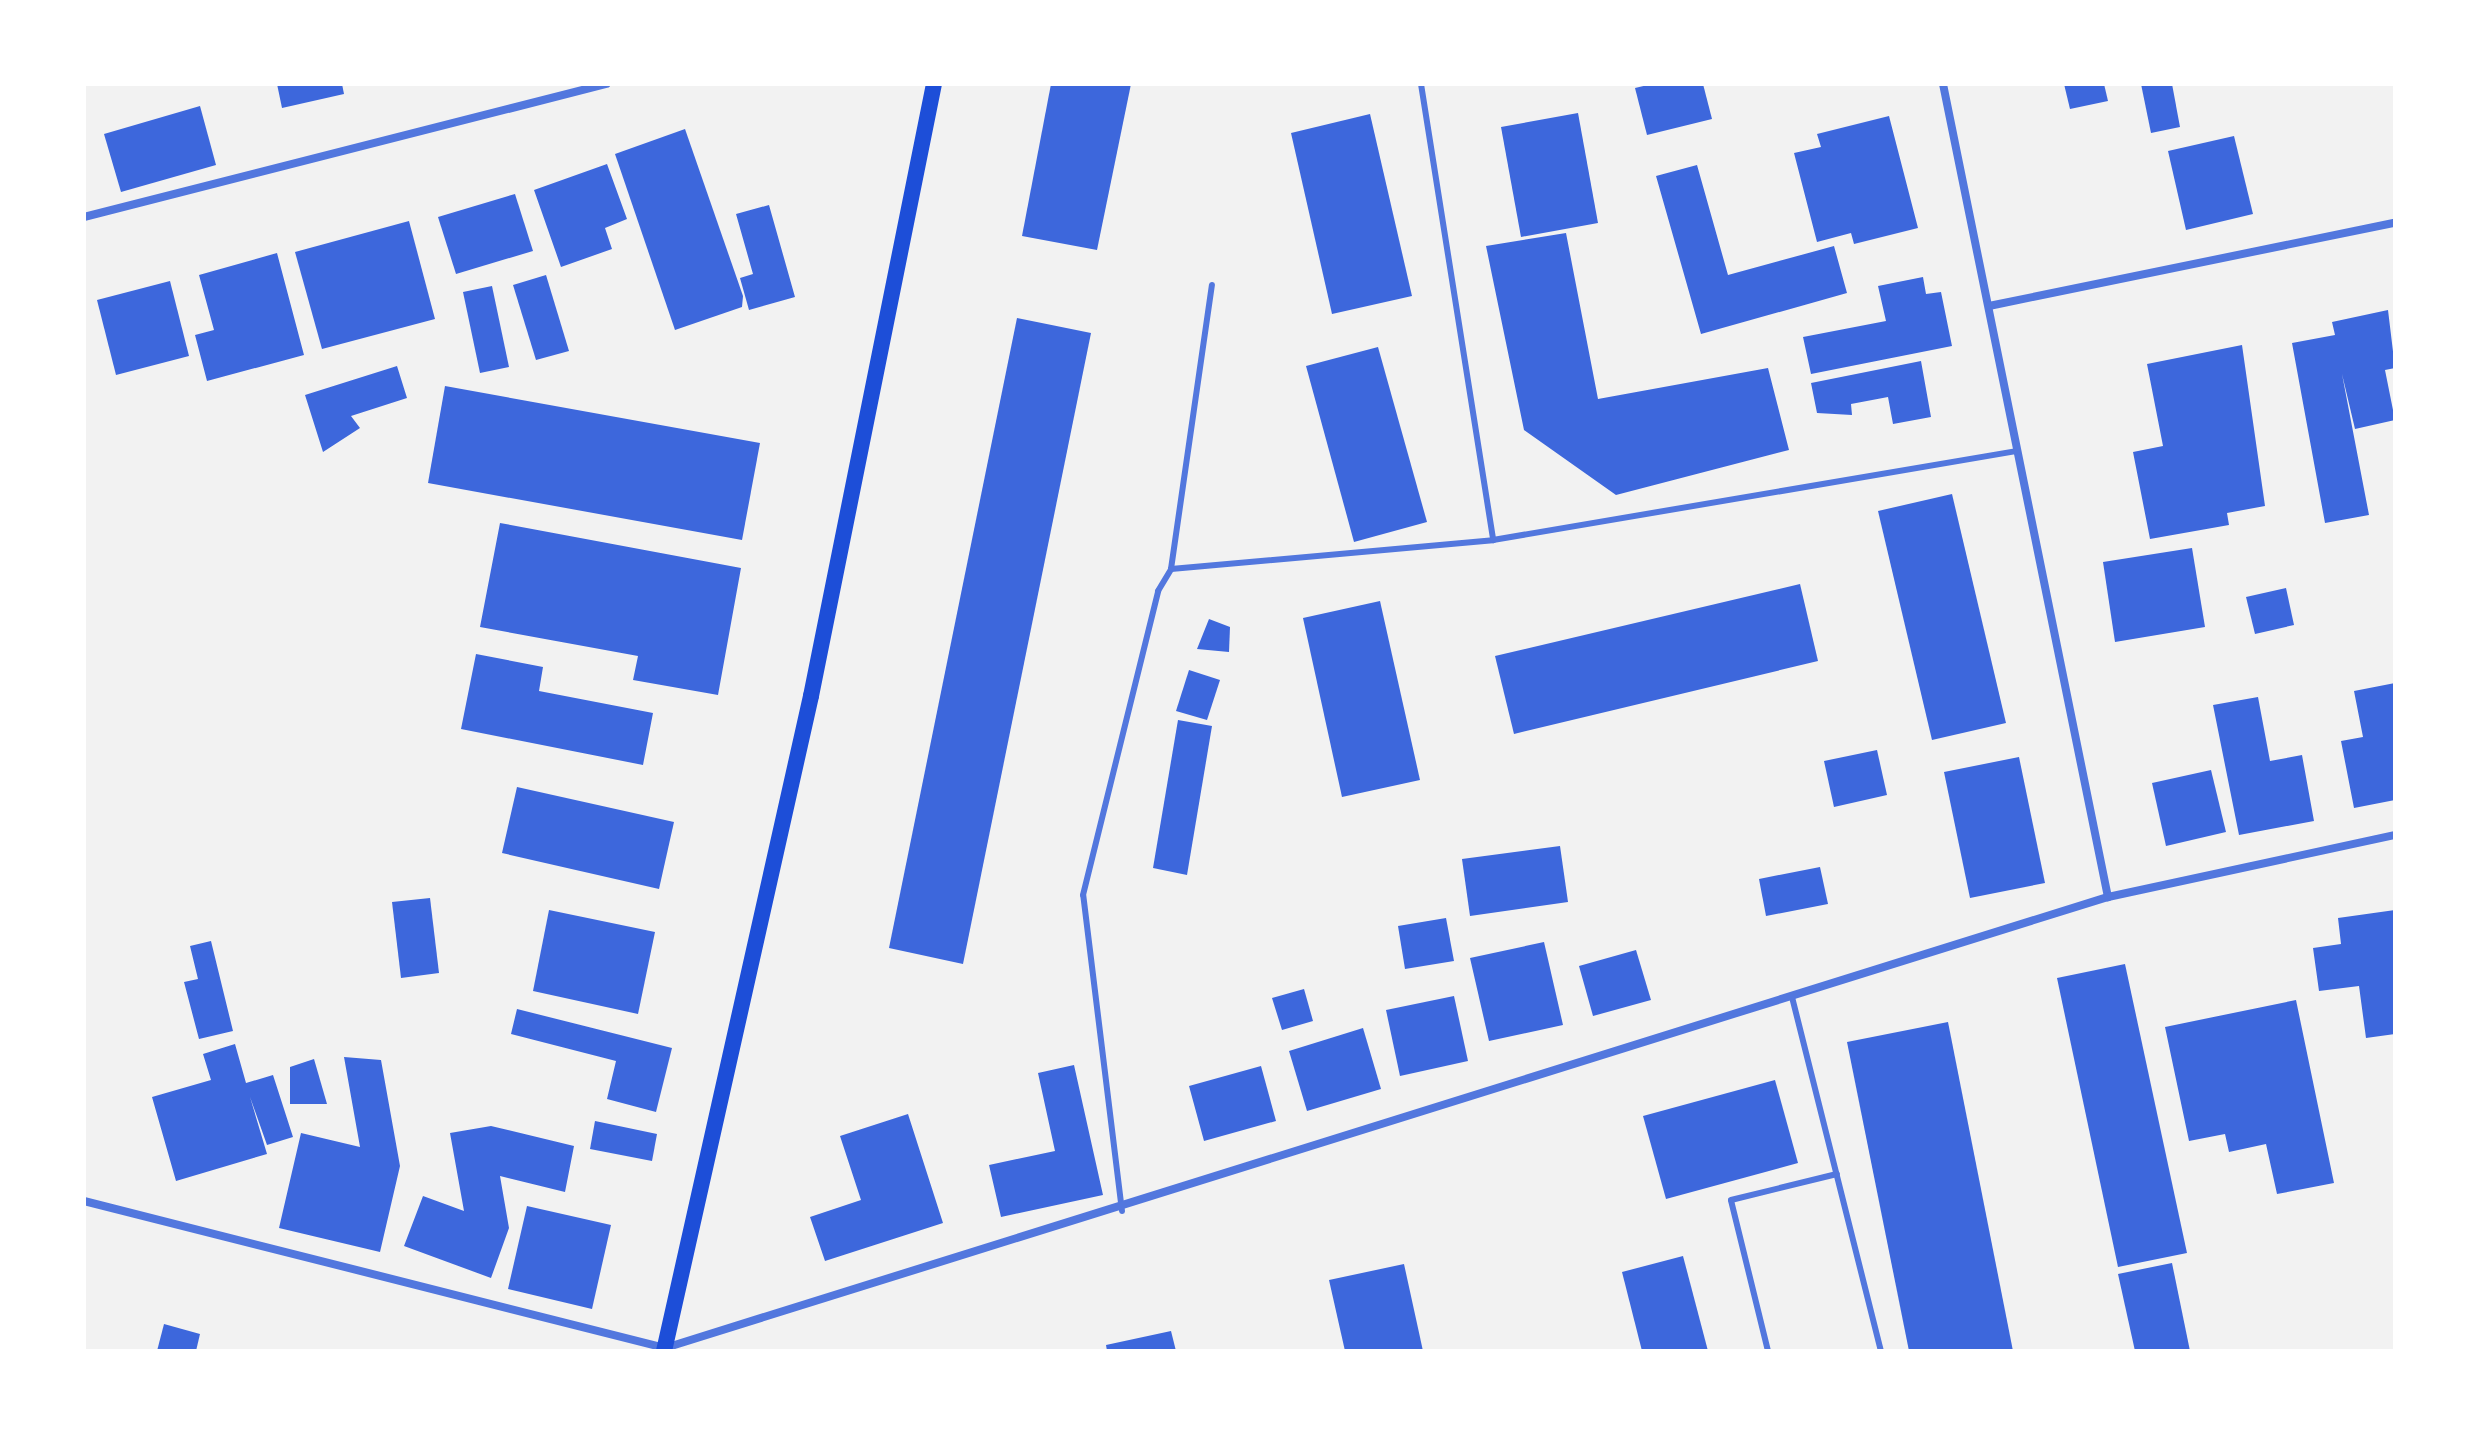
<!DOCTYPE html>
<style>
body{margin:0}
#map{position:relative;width:2479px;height:1435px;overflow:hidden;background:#f2f2f2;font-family:"PT Sans Narrow",sans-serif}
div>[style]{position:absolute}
.building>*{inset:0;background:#3d67dc}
.service>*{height:6px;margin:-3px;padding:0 3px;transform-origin:3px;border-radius:3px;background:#5277de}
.minor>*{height:8px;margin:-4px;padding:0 4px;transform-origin:4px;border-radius:4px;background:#5277de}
.secondary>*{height:16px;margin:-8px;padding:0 8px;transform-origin:8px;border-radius:8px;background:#1d4ed8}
span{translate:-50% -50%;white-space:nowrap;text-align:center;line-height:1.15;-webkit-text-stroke:6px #fff;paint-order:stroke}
.frame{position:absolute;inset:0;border:86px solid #fff;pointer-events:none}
</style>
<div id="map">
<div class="building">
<i style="clip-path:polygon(277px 84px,342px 84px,344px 94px,282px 108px)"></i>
<i style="clip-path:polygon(1051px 84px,1131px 84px,1097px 250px,1022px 236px)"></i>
<i style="clip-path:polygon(1652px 84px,1703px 84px,1712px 119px,1647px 135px,1635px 88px)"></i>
<i style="clip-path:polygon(2064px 84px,2104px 84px,2108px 101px,2070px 109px)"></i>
<i style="clip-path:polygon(2141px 84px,2172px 84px,2180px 127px,2151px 133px)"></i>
<i style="clip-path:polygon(200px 106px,216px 165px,121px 192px,104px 134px)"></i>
<i style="clip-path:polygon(1578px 113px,1598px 223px,1521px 237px,1501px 127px)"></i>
<i style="clip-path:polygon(1370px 114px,1412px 296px,1332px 314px,1291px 133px)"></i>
<i style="clip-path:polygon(1889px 116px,1918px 228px,1854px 244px,1851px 233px,1817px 242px,1794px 153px,1821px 147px,1817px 134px)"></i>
<i style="clip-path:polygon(685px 129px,743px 296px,742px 307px,675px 330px,615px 154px)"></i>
<i style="clip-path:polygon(2234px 136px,2253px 214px,2186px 230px,2168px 151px)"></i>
<i style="clip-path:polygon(607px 164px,627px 219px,605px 228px,612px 249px,561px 267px,534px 190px)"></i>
<i style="clip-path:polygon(1697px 165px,1728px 275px,1834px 246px,1847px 293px,1701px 334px,1656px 176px)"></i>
<i style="clip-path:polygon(515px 194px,533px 251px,456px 274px,438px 217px)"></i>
<i style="clip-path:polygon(769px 205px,795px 297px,749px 310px,740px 278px,753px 274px,736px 214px)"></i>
<i style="clip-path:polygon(409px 221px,435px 319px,322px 349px,295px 252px)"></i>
<i style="clip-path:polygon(1566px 233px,1598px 399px,1768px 368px,1789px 450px,1616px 495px,1524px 430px,1486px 246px)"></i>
<i style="clip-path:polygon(277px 253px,304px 355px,207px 381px,195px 335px,214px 330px,199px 275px)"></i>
<i style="clip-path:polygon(546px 275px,569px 351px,536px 360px,513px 285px)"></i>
<i style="clip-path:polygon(1923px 277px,1926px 294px,1941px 292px,1952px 346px,1811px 374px,1803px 337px,1886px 321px,1878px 286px)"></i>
<i style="clip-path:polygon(170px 281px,189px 356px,116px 375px,97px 300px)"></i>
<i style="clip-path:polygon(492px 286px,509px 367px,480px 373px,463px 292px)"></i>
<i style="clip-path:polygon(2388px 310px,2395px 368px,2385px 370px,2395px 420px,2355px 429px,2342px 374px,2369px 515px,2325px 523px,2292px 343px,2335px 335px,2332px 322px)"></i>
<i style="clip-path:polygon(1017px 318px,1091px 333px,963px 964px,889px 948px)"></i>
<i style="clip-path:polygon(2242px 345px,2265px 506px,2227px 513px,2229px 525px,2150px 539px,2133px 452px,2163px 446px,2147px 364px)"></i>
<i style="clip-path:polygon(1378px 347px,1427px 522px,1354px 542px,1306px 366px)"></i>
<i style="clip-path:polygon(1921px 361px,1931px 417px,1893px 424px,1888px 397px,1851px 404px,1852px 415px,1817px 413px,1811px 383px)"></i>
<i style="clip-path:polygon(397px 366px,407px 398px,351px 416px,360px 428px,323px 452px,305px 395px)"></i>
<i style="clip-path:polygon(445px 386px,760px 443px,742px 540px,428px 483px)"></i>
<i style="clip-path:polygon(1952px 494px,2006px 723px,1932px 740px,1878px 511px)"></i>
<i style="clip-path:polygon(500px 523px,741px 568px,718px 695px,633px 680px,638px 656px,480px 627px)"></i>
<i style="clip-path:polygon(2192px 548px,2205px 627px,2115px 642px,2103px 562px)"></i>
<i style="clip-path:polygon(1800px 584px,1818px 661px,1514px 734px,1495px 656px)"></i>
<i style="clip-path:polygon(2286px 588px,2294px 625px,2255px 634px,2246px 597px)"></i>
<i style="clip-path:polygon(1380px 601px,1420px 780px,1342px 797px,1303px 618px)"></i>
<i style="clip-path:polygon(1209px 619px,1230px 627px,1229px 652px,1197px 649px)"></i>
<i style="clip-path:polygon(476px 654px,543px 667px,539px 691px,653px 713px,643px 765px,461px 729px)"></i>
<i style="clip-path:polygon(1189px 670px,1220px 680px,1207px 720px,1176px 711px)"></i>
<i style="clip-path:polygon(2395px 683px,2395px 800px,2354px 808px,2341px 741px,2363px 737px,2354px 691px)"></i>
<i style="clip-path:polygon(2258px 697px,2270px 761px,2302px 755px,2314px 821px,2239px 835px,2213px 705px)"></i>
<i style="clip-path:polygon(1178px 720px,1212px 726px,1187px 875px,1153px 868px)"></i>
<i style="clip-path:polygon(1877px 750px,1887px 795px,1834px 807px,1824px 761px)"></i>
<i style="clip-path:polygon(2019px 757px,2045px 883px,1970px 898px,1944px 772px)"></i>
<i style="clip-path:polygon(2211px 770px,2226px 832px,2166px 846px,2152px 783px)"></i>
<i style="clip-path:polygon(517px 787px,674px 822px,659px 889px,502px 853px)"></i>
<i style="clip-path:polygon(1560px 846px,1568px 902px,1470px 916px,1462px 859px)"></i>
<i style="clip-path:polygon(1820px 867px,1828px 904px,1766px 916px,1759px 879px)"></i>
<i style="clip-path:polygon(430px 898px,439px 973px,401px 978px,392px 902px)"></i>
<i style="clip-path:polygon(549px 910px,655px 932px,638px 1014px,533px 991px)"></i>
<i style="clip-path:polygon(2395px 910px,2395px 1034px,2366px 1038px,2359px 986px,2319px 991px,2313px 948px,2341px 944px,2338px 918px)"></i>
<i style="clip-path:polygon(1446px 918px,1454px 961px,1405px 969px,1398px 926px)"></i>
<i style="clip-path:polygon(211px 941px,233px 1031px,199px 1039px,184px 982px,198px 979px,190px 946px)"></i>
<i style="clip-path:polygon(1544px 942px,1563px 1025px,1489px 1041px,1470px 958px)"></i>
<i style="clip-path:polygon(1636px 950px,1651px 1000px,1593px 1016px,1579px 966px)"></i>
<i style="clip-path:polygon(2125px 964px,2187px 1253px,2118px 1267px,2057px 978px)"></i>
<i style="clip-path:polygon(1304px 989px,1313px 1021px,1282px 1030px,1272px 998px)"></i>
<i style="clip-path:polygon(1454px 996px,1468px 1061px,1400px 1076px,1386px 1010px)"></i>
<i style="clip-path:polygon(2296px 1000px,2334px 1183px,2277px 1194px,2266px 1144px,2229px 1152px,2225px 1134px,2189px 1141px,2165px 1027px)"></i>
<i style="clip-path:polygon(517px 1009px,672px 1048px,656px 1112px,607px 1099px,616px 1061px,511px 1034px)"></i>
<i style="clip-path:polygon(1948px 1022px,2013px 1351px,1909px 1351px,1847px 1042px)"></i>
<i style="clip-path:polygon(1363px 1028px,1381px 1089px,1307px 1111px,1289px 1051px)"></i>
<i style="clip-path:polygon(235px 1044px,246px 1083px,273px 1075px,293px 1137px,267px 1145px,250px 1097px,267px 1154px,176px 1181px,152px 1097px,211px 1080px,203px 1054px)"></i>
<i style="clip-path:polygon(344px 1057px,381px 1060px,400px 1166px,380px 1252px,279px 1228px,301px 1133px,360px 1147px)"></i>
<i style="clip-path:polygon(314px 1059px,327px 1104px,290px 1104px,290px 1067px)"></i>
<i style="clip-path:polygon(1074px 1065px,1103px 1195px,1001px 1217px,989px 1165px,1055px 1151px,1038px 1073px)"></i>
<i style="clip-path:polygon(1261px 1066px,1276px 1121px,1204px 1141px,1189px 1086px)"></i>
<i style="clip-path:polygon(1775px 1080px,1798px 1163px,1666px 1199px,1643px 1116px)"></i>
<i style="clip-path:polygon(908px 1114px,943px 1223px,825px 1261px,810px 1217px,861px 1200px,840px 1136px)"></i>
<i style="clip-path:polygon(595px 1121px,657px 1134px,652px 1161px,590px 1149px)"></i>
<i style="clip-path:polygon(491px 1126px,574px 1146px,565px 1192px,500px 1176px,509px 1228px,491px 1278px,404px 1246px,423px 1196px,464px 1211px,450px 1133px)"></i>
<i style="clip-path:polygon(527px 1206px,611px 1225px,592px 1309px,508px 1289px)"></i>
<i style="clip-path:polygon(1683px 1256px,1708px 1351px,1642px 1351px,1622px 1272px)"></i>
<i style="clip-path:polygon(2172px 1263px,2190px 1351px,2135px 1351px,2118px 1274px)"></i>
<i style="clip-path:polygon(1404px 1264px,1423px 1351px,1345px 1351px,1329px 1280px)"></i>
<i style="clip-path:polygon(164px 1324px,200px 1334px,196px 1351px,157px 1351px)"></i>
<i style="clip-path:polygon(1171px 1331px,1176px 1351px,1107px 1351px,1106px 1345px)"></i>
</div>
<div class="service">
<i style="left:1421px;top:84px;width:462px;rotate:81deg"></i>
<i style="left:1171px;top:569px;width:287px;rotate:-81.8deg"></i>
<i style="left:1792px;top:997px;width:365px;rotate:75.9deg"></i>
<i style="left:1122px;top:1211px;width:318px;rotate:-97deg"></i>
<i style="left:1083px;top:895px;width:313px;rotate:-76.1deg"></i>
<i style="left:1158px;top:591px;width:26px;rotate:-59deg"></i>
<i style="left:1171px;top:569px;width:323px;rotate:-5.1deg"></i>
<i style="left:1493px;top:540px;width:532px;rotate:-9.64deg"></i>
<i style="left:1768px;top:1351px;width:155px;rotate:-103.8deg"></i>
<i style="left:1731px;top:1200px;width:109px;rotate:-13.8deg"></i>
</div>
<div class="minor">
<i style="left:1943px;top:84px;width:830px;rotate:78.53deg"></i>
<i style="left:84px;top:217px;width:539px;rotate:-14.29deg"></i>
<i style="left:1989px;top:306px;width:414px;rotate:-11.6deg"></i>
<i style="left:84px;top:1201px;width:599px;rotate:14.2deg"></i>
<i style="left:665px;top:1348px;width:1512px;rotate:-17.36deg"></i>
<i style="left:2108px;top:897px;width:294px;rotate:-12.2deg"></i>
</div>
<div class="secondary">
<i style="left:664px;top:1351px;width:671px;rotate:-77.35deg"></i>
<i style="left:811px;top:696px;width:624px;rotate:-78.64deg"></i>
</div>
<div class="frame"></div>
</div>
